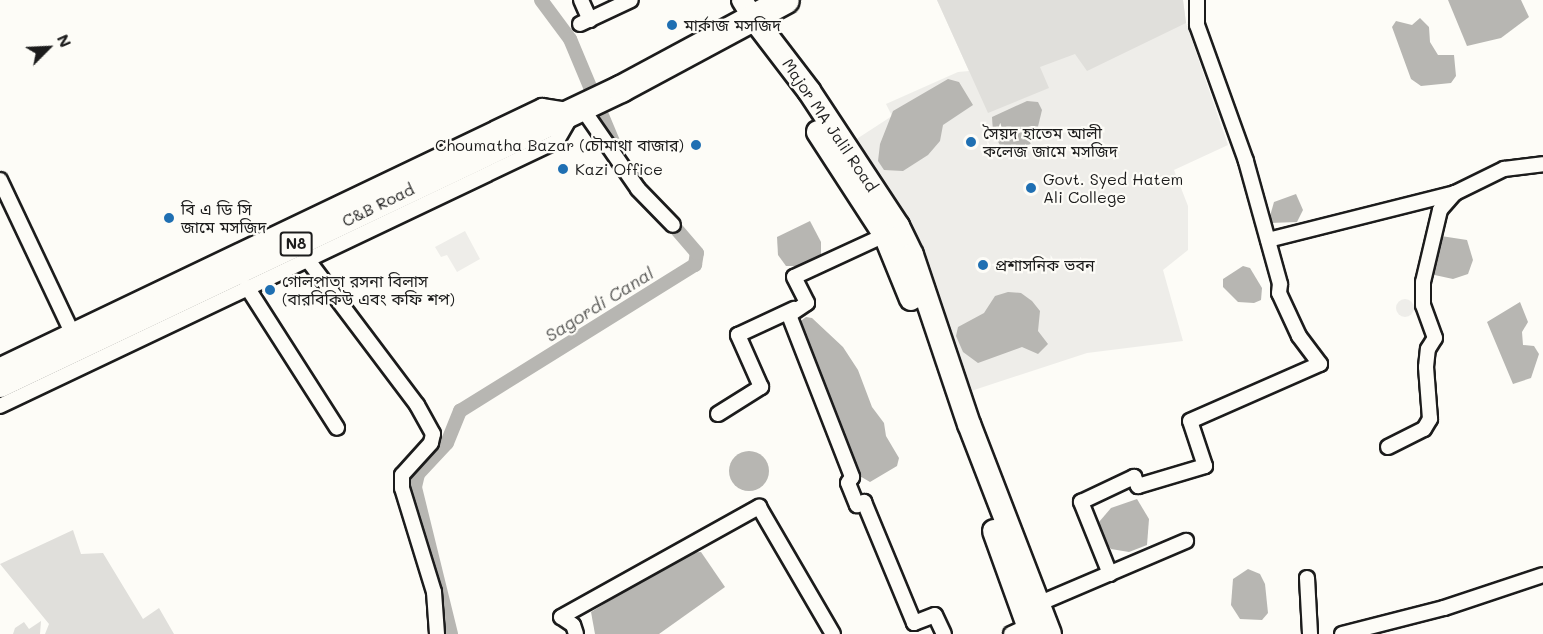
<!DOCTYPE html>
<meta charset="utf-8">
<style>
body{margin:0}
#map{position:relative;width:1543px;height:634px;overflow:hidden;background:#fdfcf7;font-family:Mali,"Noto Sans Bengali",sans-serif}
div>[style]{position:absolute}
.built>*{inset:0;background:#eeede9}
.round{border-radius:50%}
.green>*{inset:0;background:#e0dfdb}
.water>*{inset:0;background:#b7b6b2}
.canal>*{height:14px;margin:-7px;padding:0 7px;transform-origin:7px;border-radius:7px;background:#b7b6b2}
.roads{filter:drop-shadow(2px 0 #1c1c1c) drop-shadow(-2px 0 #1c1c1c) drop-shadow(0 2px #1c1c1c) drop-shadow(0 -2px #1c1c1c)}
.street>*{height:14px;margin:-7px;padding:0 7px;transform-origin:7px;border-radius:7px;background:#fdfcf7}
.secondary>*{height:20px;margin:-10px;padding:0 10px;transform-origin:10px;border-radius:10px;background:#fdfcf7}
.primary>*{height:22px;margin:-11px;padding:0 11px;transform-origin:11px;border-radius:11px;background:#fdfcf7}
.highway>*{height:26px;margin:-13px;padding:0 13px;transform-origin:13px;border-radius:13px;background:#fdfcf7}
.dots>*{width:16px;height:16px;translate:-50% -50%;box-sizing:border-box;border:3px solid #fdfcf7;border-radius:50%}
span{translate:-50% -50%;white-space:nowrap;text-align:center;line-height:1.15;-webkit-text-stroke:4.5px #fdfcf7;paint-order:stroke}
.shield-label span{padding:2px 4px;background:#fdfcf7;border:2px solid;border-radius:4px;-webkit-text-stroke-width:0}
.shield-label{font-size:15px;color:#1c1c1c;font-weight:700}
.poi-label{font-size:16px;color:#1c1c1c}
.left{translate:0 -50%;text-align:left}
.right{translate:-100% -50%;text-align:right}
.street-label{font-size:16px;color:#1c1c1c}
.water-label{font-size:18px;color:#5a5a58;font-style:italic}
.north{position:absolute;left:18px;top:18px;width:60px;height:60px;-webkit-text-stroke:4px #fdfcf7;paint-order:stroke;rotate:66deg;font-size:16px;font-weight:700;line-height:24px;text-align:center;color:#1c1c1c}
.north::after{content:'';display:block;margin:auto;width:21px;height:27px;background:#1c1c1c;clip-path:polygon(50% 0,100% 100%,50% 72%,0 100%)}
</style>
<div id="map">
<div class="built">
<i style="clip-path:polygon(937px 0,1183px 0,1186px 23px,1228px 145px,1174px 170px,1188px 206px,1188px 250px,1163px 270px,1183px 341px,1087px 353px,968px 392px,852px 142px,892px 116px,886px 104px,958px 72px,969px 71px)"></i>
<i style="clip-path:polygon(465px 231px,480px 259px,457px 272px,447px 255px,441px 257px,435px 247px)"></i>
<i class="round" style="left:1396px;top:299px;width:18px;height:18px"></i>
</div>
<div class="green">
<i style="clip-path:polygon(937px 0,1183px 0,1186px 23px,1087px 71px,1075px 54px,1040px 67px,1049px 88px,988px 113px)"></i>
<i style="clip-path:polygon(73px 530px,81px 554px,103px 553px,143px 619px,159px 608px,174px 634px,45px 634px,49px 624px,0 564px)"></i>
<i style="clip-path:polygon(41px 621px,40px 634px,13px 634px,15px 628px,24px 622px,29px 629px)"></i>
</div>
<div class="water">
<i style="clip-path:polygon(1448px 0,1521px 0,1529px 17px,1501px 38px,1467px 46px)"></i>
<i style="clip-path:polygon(1420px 18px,1429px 27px,1430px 42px,1438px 55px,1454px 55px,1456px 76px,1451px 83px,1421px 86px,1411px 79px,1392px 27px,1396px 21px,1412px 25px)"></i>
<i style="clip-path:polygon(948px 79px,959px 82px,973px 105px,943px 125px,940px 141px,928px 155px,903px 171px,884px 170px,878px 161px,880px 144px,893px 111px)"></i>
<i style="clip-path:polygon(1027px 101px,1038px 102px,1042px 110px,1035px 139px,1028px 146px,1002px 149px,993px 132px,992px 117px)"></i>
<i style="clip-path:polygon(1296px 194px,1303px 210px,1297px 222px,1268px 223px,1274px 202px)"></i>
<i style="clip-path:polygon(810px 221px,821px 242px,821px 255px,801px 266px,786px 266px,778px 255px,777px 237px)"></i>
<i style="clip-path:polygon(1441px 236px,1467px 240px,1473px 260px,1468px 274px,1453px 279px,1430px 274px)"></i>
<i style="clip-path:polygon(1243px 266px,1250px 268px,1262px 288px,1261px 300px,1254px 303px,1238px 302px,1223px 287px,1223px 279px)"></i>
<i style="clip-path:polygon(1008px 292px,1021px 293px,1032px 301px,1040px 311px,1038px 331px,1048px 344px,1038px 354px,1022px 347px,978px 363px,963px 352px,956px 336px,958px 327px,984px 313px,995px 296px)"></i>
<i style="clip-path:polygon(1520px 302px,1528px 322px,1522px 332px,1523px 345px,1534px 346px,1539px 354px,1531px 378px,1513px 384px,1487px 322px)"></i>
<i style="clip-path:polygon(806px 317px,812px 318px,843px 347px,858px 370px,872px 407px,884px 423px,886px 436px,899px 458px,897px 466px,870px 482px,858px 475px,798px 323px)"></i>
<i class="round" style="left:729px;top:451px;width:40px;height:40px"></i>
<i style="clip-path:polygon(1137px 499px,1149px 519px,1147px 545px,1129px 552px,1111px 549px,1102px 539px,1099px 522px,1111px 508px)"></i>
<i style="clip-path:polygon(701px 552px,725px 587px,659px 634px,595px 634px,591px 612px,687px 553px)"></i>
<i style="clip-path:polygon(1248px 569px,1260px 574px,1265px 584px,1268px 613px,1262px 620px,1240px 619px,1231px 605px,1233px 579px)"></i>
</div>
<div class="canal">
<i style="left:541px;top:0;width:49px;rotate:53.4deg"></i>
<i style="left:570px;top:39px;width:119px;rotate:67.3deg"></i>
<i style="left:451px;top:634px;width:151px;rotate:-103.8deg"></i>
<i style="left:415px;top:487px;width:13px;rotate:-77deg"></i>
<i style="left:418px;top:474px;width:42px;rotate:-46.9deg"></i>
<i style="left:447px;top:443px;width:35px;rotate:-68deg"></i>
<i style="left:460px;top:411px;width:277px;rotate:-31.9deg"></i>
<i style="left:695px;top:265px;width:12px;rotate:-81deg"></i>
<i style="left:697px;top:253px;width:48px;rotate:-130.7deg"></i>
</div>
<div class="roads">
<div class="street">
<i style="left:581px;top:0;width:22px;rotate:66deg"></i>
<i style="left:580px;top:24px;width:56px;rotate:-25.2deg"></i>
<i style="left:582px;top:108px;width:98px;rotate:55.3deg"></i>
<i style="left:638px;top:189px;width:50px;rotate:45.8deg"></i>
<i style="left:0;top:180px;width:168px;rotate:64.7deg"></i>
<i style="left:885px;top:235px;width:100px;rotate:155.2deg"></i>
<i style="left:794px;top:277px;width:29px;rotate:63deg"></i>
<i style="left:807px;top:303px;width:22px;rotate:146deg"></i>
<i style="left:789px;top:315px;width:174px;rotate:68.7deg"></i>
<i style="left:852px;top:477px;width:7px;rotate:124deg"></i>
<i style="left:848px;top:483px;width:24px;rotate:68deg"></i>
<i style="left:857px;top:505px;width:8px;rotate:-23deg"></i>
<i style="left:864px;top:502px;width:131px;rotate:67.5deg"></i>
<i style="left:914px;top:623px;width:22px;rotate:-21deg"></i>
<i style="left:935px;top:615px;width:21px;rotate:65deg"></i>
<i style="left:1268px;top:240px;width:193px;rotate:-14.1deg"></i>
<i style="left:1455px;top:193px;width:55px;rotate:-26.1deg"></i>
<i style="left:1504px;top:169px;width:39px;rotate:-7deg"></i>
<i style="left:307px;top:259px;width:183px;rotate:53deg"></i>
<i style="left:417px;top:405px;width:33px;rotate:61deg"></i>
<i style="left:433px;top:434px;width:9px;rotate:103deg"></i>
<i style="left:431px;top:443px;width:43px;rotate:132.2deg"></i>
<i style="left:402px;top:475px;width:13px;rotate:90deg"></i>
<i style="left:402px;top:488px;width:109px;rotate:72.9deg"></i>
<i style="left:434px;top:592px;width:42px;rotate:85.9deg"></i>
<i style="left:247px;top:287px;width:167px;rotate:57.4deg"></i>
<i style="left:0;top:365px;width:601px;rotate:-25.54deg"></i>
<i style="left:542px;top:106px;width:32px;rotate:9deg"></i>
<i style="left:574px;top:111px;width:34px;rotate:120deg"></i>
<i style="left:557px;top:141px;width:617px;rotate:154.56deg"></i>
<i style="left:718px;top:414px;width:51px;rotate:-32.1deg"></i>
<i style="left:761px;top:387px;width:57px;rotate:-113.9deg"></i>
<i style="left:738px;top:335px;width:62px;rotate:-24.9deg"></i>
<i style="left:1388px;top:447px;width:40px;rotate:-26.6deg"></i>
<i style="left:1424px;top:429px;width:12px;rotate:-59deg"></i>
<i style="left:1430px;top:419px;width:52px;rotate:-94.4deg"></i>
<i style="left:1426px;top:367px;width:18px;rotate:-84deg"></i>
<i style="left:1428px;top:349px;width:13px;rotate:-58deg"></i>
<i style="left:1435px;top:338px;width:35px;rotate:-110deg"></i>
<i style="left:1423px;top:305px;width:23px;rotate:-90deg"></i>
<i style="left:1423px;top:282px;width:74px;rotate:-76.7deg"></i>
<i style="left:1440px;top:210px;width:23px;rotate:-49deg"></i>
<i style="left:1110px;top:574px;width:78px;rotate:-111.9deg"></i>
<i style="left:1081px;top:502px;width:59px;rotate:-25.3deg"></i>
<i style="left:1134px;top:477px;width:10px;rotate:66deg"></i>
<i style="left:1138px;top:486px;width:70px;rotate:-16.6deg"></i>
<i style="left:1205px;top:466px;width:47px;rotate:-108.4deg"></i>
<i style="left:1190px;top:421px;width:142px;rotate:-23.7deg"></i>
<i style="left:1320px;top:364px;width:35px;rotate:-127deg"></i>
<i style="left:1299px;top:336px;width:47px;rotate:-114.9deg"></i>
<i style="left:1279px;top:293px;width:9px;rotate:-84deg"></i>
<i style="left:1280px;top:284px;width:128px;rotate:-105.5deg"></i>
<i style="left:1246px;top:161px;width:145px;rotate:-109.8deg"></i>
<i style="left:1197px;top:25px;width:25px;rotate:-90deg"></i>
<i style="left:1307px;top:578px;width:56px;rotate:86.9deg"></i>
<i style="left:1038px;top:604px;width:161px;rotate:-23.1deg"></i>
<i style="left:576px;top:634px;width:9px;rotate:-108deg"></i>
<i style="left:573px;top:625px;width:14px;rotate:-146deg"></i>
<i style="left:561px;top:617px;width:227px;rotate:-29.1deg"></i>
<i style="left:759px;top:507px;width:147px;rotate:59.8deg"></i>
<i style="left:1011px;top:634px;width:19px;rotate:-25deg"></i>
<i style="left:1342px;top:634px;width:105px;rotate:-14.3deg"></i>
<i style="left:1444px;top:608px;width:104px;rotate:-18.4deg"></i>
</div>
<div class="secondary">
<i style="left:742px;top:0;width:22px;rotate:58deg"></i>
</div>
<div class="primary">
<i style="left:754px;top:19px;width:91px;rotate:52.6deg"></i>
<i style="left:809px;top:91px;width:162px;rotate:56.6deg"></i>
<i style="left:898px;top:226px;width:32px;rotate:64deg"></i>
<i style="left:912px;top:255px;width:178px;rotate:71.4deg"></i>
<i style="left:969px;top:424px;width:225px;rotate:68.9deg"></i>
<i style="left:818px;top:132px;width:123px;rotate:57deg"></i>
<i style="left:885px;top:235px;width:69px;rotate:67.9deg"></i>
<i style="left:994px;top:531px;width:109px;rotate:70.2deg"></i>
</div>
<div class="highway">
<i style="left:0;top:384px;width:688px;rotate:-25.41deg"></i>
<i style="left:621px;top:89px;width:187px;rotate:-28.3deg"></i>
</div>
</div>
<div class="dots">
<i style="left:672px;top:25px;background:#1f6fb2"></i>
<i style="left:971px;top:142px;background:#1f6fb2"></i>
<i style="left:696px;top:145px;background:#1f6fb2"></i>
<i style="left:563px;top:169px;background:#1f6fb2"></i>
<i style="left:1031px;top:188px;background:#1f6fb2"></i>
<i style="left:169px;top:218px;background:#1f6fb2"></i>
<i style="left:983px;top:265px;background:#1f6fb2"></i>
<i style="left:270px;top:290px;background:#1f6fb2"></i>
</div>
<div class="shield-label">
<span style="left:296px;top:244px">N8</span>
</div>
<div class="poi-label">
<span class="left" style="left:684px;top:25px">মার্কাজ মসজিদ</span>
<span class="left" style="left:983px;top:142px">সৈয়দ হাতেম আলী<br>কলেজ জামে মসজিদ</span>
<span class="right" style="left:684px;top:145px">Choumatha Bazar (চৌমাথা বাজার)</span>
<span class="left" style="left:575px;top:169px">Kazi Office</span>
<span class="left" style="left:1043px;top:188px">Govt. Syed Hatem<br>Ali College</span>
<span class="left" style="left:181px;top:218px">বি এ ডি সি<br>জামে মসজিদ</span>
<span class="left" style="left:995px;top:265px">প্রশাসনিক ভবন</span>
<span class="left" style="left:282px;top:290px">গোলপাতা রসনা বিলাস<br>(বারবিকিউ এবং কফি শপ)</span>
</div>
<div class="street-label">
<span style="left:830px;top:125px;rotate:56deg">Major MA Jalil Road</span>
<span style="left:378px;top:205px;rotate:-26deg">C&amp;B Road</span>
</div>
<div class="water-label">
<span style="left:599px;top:304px;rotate:-32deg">Sagordi Canal</span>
</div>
<div class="north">N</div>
</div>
